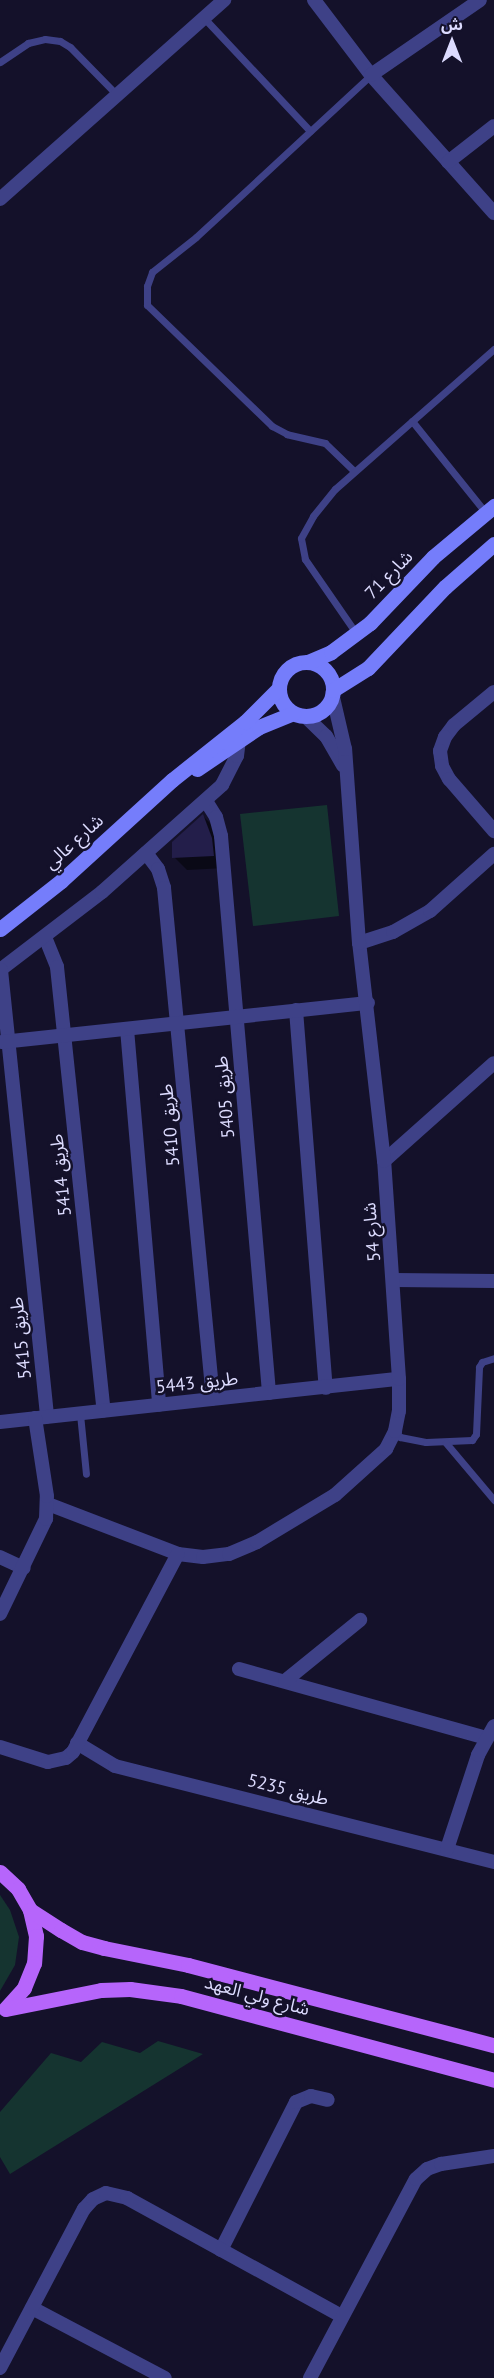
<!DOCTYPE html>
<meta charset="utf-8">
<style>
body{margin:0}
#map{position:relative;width:494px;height:2378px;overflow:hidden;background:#14112a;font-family:"PT Sans","Noto Sans Arabic",sans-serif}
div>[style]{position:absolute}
.green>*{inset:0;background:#153430}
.shadow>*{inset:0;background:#0007}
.building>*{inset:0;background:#231e4a}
.lane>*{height:7px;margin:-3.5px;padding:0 3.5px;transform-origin:3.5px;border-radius:3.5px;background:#3e4187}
.street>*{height:14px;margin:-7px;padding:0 7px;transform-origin:7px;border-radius:7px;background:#3e4187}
.secondary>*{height:15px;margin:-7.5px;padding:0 7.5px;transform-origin:7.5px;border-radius:7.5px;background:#757dfb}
.secondary>.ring{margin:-7.5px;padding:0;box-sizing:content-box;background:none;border:15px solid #757dfb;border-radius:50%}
.primary>*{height:15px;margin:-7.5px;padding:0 7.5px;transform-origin:7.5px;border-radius:7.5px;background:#b665fb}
span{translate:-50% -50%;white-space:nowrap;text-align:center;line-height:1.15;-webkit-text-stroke:5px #14112a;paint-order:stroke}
.street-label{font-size:18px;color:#dcdbfe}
.north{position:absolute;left:422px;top:12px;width:60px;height:60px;-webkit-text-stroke:4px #14112a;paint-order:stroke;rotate:0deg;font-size:16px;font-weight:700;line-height:24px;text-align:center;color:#dcdbfe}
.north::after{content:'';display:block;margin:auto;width:21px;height:27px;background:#dcdbfe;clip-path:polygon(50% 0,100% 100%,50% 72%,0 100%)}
</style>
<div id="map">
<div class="green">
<i style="clip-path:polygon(327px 805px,339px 916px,253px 926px,240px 814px)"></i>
<i style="clip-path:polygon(0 1895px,10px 1910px,19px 1937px,15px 1965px,0 1991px)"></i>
<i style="clip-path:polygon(158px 2041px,203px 2054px,10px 2174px,0 2157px,0 2112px,51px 2053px,81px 2062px,102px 2042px,140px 2053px)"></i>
</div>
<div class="shadow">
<i style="clip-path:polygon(203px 816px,216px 829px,226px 868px,187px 870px,174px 857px)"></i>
</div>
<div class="building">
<i style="clip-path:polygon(203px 814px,212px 838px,214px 856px,172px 858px,172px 842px)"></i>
</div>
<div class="lane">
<i style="left:204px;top:18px;width:155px;rotate:46.8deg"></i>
<i style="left:0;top:62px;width:34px;rotate:-34deg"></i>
<i style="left:28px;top:43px;width:17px;rotate:-13deg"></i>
<i style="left:45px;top:39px;width:15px;rotate:8deg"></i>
<i style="left:60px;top:41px;width:12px;rotate:31deg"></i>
<i style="left:70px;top:47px;width:67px;rotate:45.6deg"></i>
<i style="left:412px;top:421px;width:118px;rotate:51.2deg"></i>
<i style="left:354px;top:471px;width:40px;rotate:-136deg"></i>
<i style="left:325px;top:443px;width:39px;rotate:-167deg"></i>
<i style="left:287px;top:434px;width:17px;rotate:-152deg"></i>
<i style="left:272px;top:426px;width:174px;rotate:-135.9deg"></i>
<i style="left:147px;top:305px;width:19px;rotate:-90deg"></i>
<i style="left:147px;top:286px;width:15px;rotate:-70deg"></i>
<i style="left:152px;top:272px;width:56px;rotate:-38.5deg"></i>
<i style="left:196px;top:237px;width:238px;rotate:-42.8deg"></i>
<i style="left:356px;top:633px;width:90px;rotate:-124.6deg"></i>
<i style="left:305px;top:559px;width:21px;rotate:-101deg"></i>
<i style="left:301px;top:538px;width:25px;rotate:-61deg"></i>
<i style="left:313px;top:516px;width:35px;rotate:-51deg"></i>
<i style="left:335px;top:489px;width:212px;rotate:-41.4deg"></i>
<i style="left:80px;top:1414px;width:60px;rotate:84.3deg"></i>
<i style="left:395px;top:1431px;width:8px;rotate:50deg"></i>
<i style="left:400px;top:1437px;width:26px;rotate:11deg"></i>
<i style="left:426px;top:1442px;width:46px;rotate:-2.5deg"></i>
<i style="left:472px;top:1440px;width:7px;rotate:-56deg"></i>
<i style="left:476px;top:1434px;width:67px;rotate:-87.4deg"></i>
<i style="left:479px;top:1367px;width:6px;rotate:-59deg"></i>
<i style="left:482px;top:1362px;width:13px;rotate:-18deg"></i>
<i style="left:446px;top:1443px;width:75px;rotate:49.9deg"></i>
</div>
<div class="street">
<i style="left:314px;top:0;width:94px;rotate:52.8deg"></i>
<i style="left:371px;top:75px;width:185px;rotate:48.3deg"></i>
<i style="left:371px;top:75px;width:132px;rotate:-34.5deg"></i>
<i style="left:448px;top:162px;width:58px;rotate:-38deg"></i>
<i style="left:0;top:199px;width:300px;rotate:-41.6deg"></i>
<i style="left:494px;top:692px;width:52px;rotate:140.5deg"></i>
<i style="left:454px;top:725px;width:15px;rotate:127deg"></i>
<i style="left:445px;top:737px;width:15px;rotate:110deg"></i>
<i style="left:440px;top:751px;width:15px;rotate:82deg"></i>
<i style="left:442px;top:766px;width:15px;rotate:62deg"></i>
<i style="left:449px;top:779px;width:69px;rotate:49.1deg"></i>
<i style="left:305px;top:716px;width:29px;rotate:44deg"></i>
<i style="left:326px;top:736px;width:34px;rotate:60deg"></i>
<i style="left:206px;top:801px;width:19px;rotate:58deg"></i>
<i style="left:216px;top:817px;width:20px;rotate:75deg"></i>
<i style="left:221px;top:836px;width:559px;rotate:85.07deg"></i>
<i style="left:146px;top:853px;width:20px;rotate:53deg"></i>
<i style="left:158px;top:869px;width:20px;rotate:72deg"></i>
<i style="left:164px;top:888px;width:513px;rotate:84.52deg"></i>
<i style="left:45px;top:937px;width:32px;rotate:68deg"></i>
<i style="left:57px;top:967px;width:446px;rotate:84deg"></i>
<i style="left:359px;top:943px;width:36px;rotate:-18deg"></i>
<i style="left:393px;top:932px;width:43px;rotate:-29.6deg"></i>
<i style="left:430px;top:911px;width:86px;rotate:-41.7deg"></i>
<i style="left:0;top:970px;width:128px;rotate:-37.4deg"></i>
<i style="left:102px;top:892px;width:161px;rotate:-41.7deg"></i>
<i style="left:222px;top:785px;width:33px;rotate:-63deg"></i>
<i style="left:237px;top:756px;width:16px;rotate:-83deg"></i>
<i style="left:1px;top:970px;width:449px;rotate:84.1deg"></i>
<i style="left:296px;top:1010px;width:379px;rotate:85.5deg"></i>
<i style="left:127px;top:1029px;width:377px;rotate:85.1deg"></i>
<i style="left:2px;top:1042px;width:368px;rotate:-6.1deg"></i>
<i style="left:384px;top:1161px;width:147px;rotate:-41.7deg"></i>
<i style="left:394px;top:1280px;width:100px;rotate:0.6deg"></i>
<i style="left:0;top:1422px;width:401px;rotate:-6.2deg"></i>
<i style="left:48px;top:1504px;width:139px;rotate:21deg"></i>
<i style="left:178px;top:1554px;width:25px;rotate:7deg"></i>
<i style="left:203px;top:1557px;width:26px;rotate:-7deg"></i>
<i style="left:229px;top:1554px;width:30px;rotate:-23deg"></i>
<i style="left:257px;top:1542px;width:91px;rotate:-31.1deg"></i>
<i style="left:335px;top:1495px;width:69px;rotate:-42deg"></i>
<i style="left:386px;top:1449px;width:20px;rotate:-63deg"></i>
<i style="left:395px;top:1431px;width:20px;rotate:-79deg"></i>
<i style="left:399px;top:1411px;width:32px;rotate:-90deg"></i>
<i style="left:399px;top:1379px;width:219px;rotate:-93.9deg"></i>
<i style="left:384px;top:1161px;width:219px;rotate:-96.5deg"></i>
<i style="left:359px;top:943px;width:195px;rotate:-94.1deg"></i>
<i style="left:345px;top:749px;width:57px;rotate:-103.1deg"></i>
<i style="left:0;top:1557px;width:26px;rotate:25deg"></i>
<i style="left:0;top:1614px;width:106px;rotate:-64.2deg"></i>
<i style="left:46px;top:1519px;width:23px;rotate:-88deg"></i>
<i style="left:47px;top:1496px;width:79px;rotate:-98.7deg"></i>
<i style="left:239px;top:1669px;width:256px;rotate:15.6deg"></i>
<i style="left:285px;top:1681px;width:97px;rotate:-39.1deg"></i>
<i style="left:77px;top:1743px;width:44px;rotate:31.2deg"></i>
<i style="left:115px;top:1766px;width:391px;rotate:14.2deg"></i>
<i style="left:0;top:1747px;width:50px;rotate:17.4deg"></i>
<i style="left:48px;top:1762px;width:18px;rotate:-13deg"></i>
<i style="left:66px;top:1758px;width:9px;rotate:-41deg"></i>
<i style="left:73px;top:1752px;width:224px;rotate:-62.1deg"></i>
<i style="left:447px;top:1849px;width:99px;rotate:-71.7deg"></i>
<i style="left:478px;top:1755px;width:33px;rotate:-61deg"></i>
<i style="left:221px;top:2250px;width:166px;rotate:-63.1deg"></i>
<i style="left:296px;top:2102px;width:16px;rotate:-22deg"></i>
<i style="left:311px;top:2096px;width:17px;rotate:13deg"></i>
<i style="left:32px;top:2308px;width:150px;rotate:27.8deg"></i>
<i style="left:0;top:2368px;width:180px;rotate:-62.2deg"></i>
<i style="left:84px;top:2209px;width:13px;rotate:-48deg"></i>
<i style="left:93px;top:2199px;width:14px;rotate:-25deg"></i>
<i style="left:106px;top:2193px;width:22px;rotate:13deg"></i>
<i style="left:127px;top:2198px;width:245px;rotate:28.8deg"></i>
<i style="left:310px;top:2378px;width:225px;rotate:-62deg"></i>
<i style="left:416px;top:2179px;width:15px;rotate:-42deg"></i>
<i style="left:427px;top:2169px;width:15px;rotate:-20deg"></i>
<i style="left:441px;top:2164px;width:54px;rotate:-8.6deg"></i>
</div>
<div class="secondary">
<i class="ring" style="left:279px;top:662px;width:39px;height:39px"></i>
<i style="left:308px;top:662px;width:25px;rotate:-23deg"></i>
<i style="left:331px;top:652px;width:49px;rotate:-36.6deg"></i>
<i style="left:370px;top:623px;width:91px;rotate:-46.3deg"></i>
<i style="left:433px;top:557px;width:80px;rotate:-39.9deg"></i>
<i style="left:333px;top:690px;width:41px;rotate:-32.2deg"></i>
<i style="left:368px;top:668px;width:112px;rotate:-46.5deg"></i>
<i style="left:445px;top:587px;width:65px;rotate:-41.3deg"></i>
<i style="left:197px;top:769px;width:75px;rotate:-34.1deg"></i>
<i style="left:259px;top:727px;width:37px;rotate:-22deg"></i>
<i style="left:0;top:929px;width:78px;rotate:-38.2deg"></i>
<i style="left:61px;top:881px;width:150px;rotate:-42.3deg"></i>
<i style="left:172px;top:780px;width:93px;rotate:-38.5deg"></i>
<i style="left:245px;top:722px;width:47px;rotate:-45deg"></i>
</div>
<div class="primary">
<i style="left:0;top:1872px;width:25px;rotate:43deg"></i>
<i style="left:18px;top:1889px;width:24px;rotate:60deg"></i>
<i style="left:30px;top:1910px;width:27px;rotate:77deg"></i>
<i style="left:36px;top:1936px;width:27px;rotate:94deg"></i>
<i style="left:34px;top:1963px;width:27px;rotate:112deg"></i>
<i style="left:24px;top:1988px;width:28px;rotate:132deg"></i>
<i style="left:30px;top:1910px;width:37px;rotate:33deg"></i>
<i style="left:61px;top:1930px;width:24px;rotate:30deg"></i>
<i style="left:82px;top:1942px;width:23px;rotate:15deg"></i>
<i style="left:104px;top:1948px;width:86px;rotate:11.4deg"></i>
<i style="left:188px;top:1965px;width:316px;rotate:14.7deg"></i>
<i style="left:6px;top:2009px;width:97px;rotate:-11.3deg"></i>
<i style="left:101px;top:1990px;width:29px;rotate:-2deg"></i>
<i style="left:130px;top:1989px;width:51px;rotate:7.8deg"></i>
<i style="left:181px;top:1996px;width:324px;rotate:15deg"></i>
</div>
<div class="street-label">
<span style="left:389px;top:575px;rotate:-46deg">شارع 71</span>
<span style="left:74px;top:842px;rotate:-42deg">شارع عالي</span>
<span style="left:225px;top:1097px;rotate:-95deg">طريق 5405</span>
<span style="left:170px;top:1125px;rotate:-95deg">طريق 5410</span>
<span style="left:61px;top:1175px;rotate:-96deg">طريق 5414</span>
<span style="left:372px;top:1232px;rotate:-95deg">شارع 54</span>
<span style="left:21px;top:1338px;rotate:-96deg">طريق 5415</span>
<span style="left:197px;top:1383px;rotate:-6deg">طريق 5443</span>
<span style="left:288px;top:1790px;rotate:14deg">طريق 5235</span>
<span style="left:257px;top:1996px;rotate:15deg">شارع ولي العهد</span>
</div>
<div class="north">ش</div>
</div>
